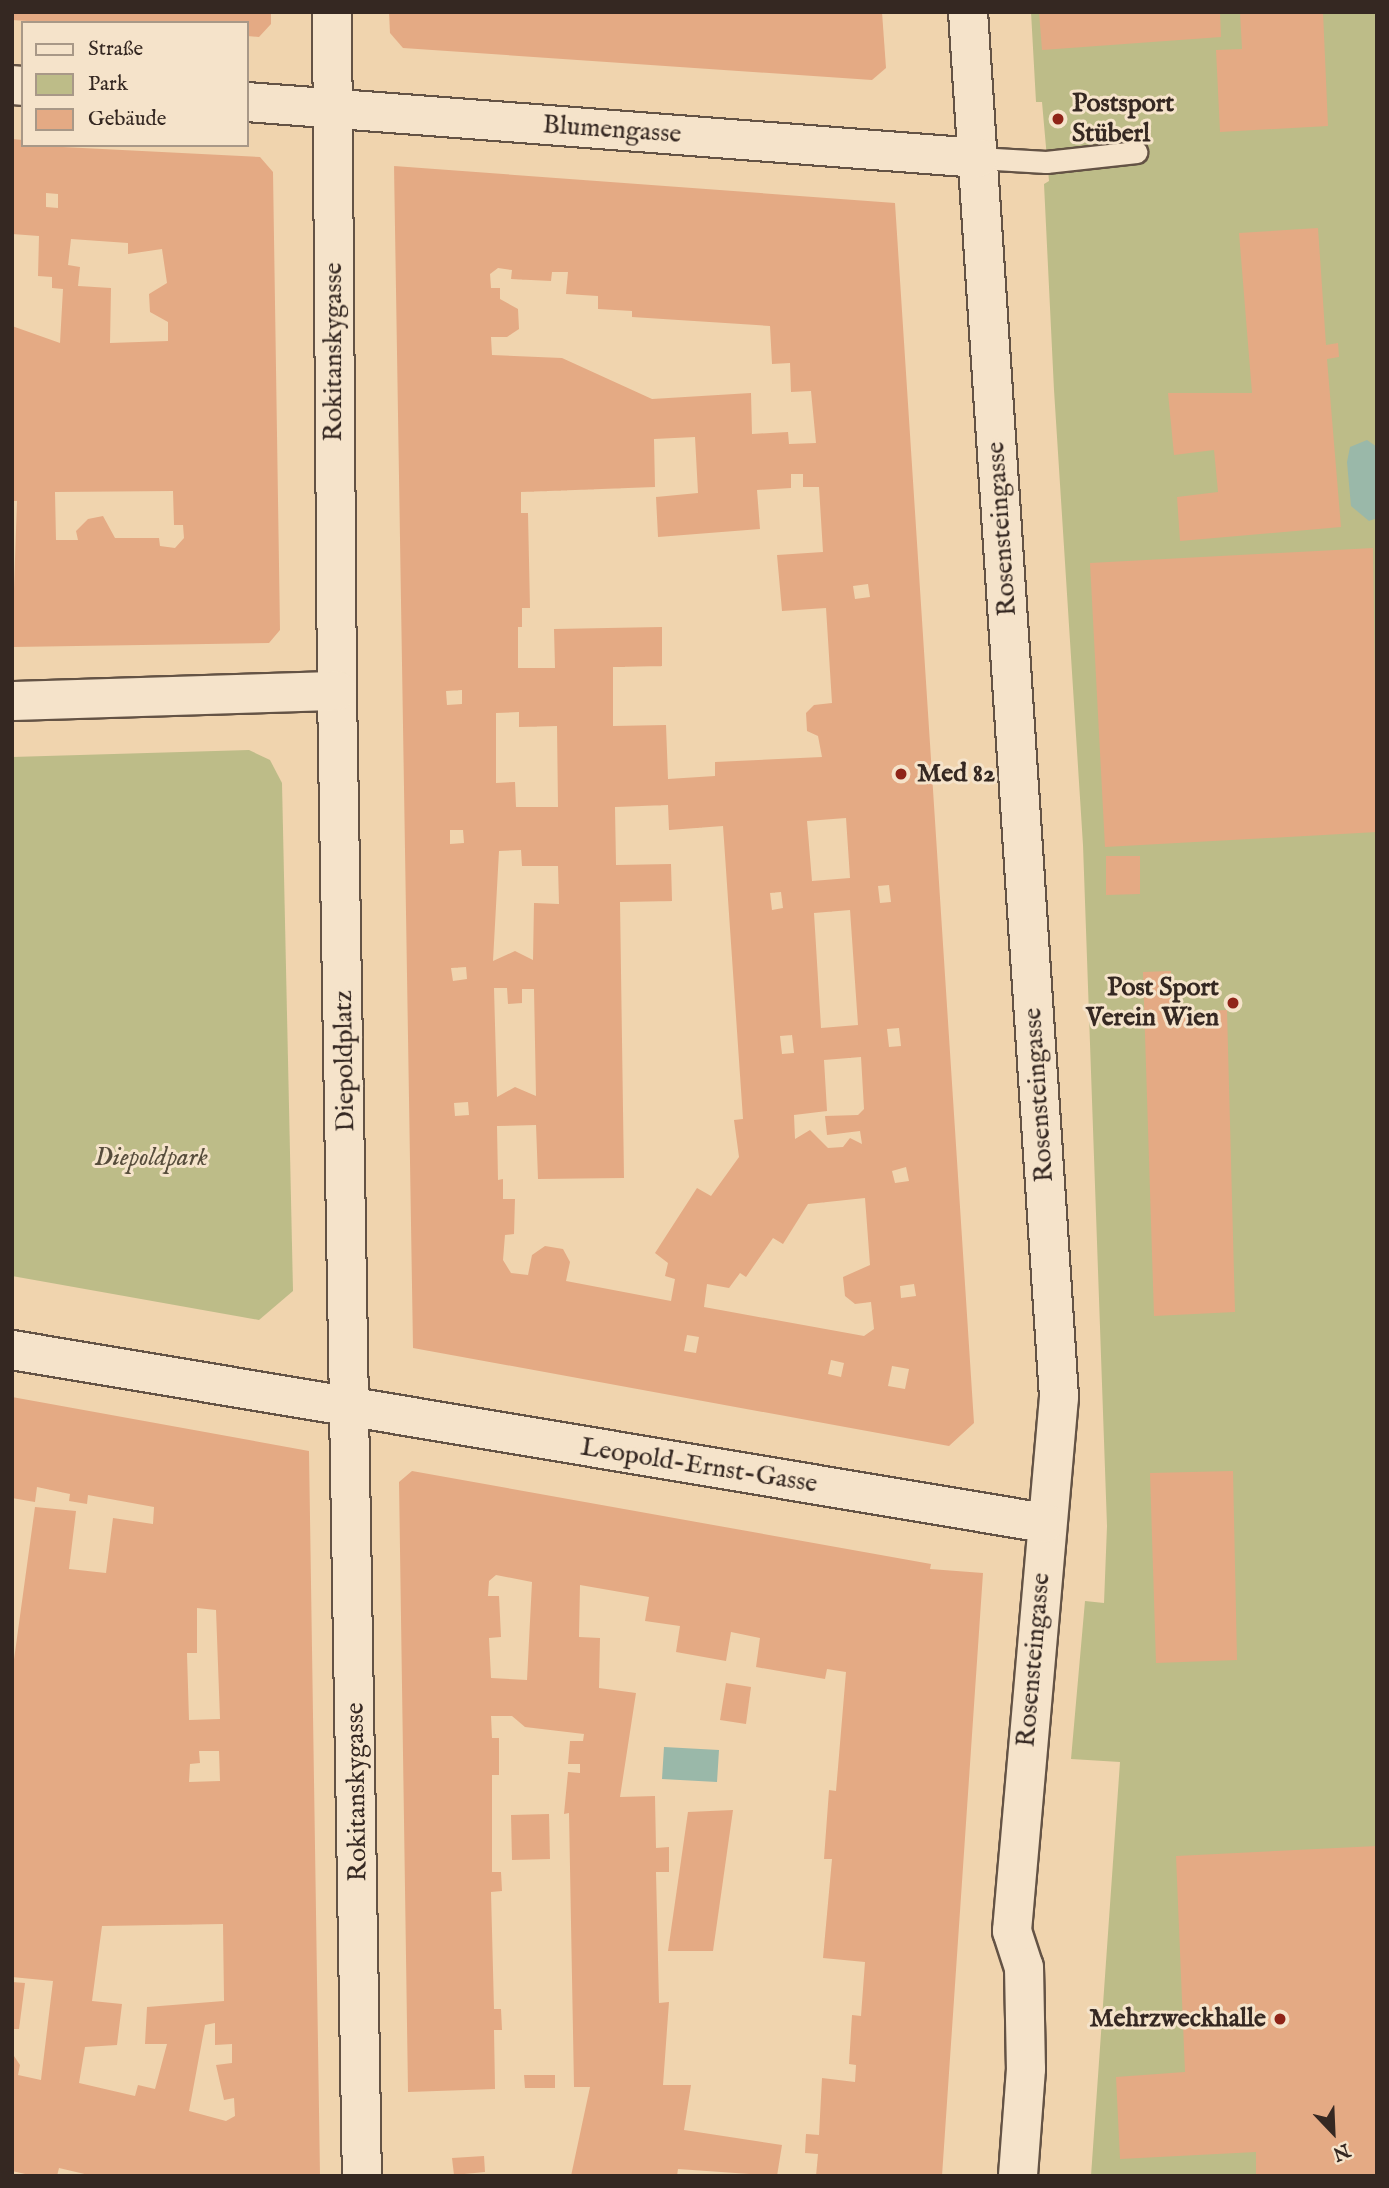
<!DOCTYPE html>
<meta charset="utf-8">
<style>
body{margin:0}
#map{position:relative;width:1389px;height:2188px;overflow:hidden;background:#f0d4ae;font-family:"IM FELL English",serif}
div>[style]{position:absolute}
.green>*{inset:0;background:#bdbc88}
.water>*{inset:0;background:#9ab8a9}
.building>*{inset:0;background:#e4aa84}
.roads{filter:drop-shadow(2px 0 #645345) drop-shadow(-2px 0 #645345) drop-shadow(0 2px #645345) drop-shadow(0 -2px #645345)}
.lane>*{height:21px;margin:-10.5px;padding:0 10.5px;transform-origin:10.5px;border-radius:10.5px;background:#f5e3ca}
.street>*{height:38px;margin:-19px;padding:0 19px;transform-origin:19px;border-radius:19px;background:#f5e3ca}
.dots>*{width:19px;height:19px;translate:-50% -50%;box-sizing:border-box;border:4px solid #f5e3ca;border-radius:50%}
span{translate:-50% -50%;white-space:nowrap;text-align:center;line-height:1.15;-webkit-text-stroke:6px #f5e3ca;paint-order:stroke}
.poi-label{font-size:26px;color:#352822;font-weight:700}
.left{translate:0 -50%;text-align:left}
.right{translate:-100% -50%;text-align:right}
.street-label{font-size:26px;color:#352822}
.park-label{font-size:26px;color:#574d3c;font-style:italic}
.frame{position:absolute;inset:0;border:14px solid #352822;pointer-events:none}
.legend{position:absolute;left:21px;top:21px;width:228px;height:126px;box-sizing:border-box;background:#f5e3ca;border:2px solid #a89887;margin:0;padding:9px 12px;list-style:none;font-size:21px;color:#352822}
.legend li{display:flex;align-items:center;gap:14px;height:35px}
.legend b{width:35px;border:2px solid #a89887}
.north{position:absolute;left:1298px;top:2097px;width:70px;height:70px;-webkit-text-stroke:5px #f5e3ca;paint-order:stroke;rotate:157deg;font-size:19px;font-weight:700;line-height:28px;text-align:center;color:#352822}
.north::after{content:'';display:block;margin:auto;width:24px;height:32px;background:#352822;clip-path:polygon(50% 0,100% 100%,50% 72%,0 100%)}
</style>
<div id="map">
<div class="green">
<i style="clip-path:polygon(1031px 12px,1377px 12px,1377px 2176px,1091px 2176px,1120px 1762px,1071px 1759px,1085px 1601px,1104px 1603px,1107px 1526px,1083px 845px,1054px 390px,1044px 184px,1049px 181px,1042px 102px,1036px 102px)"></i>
<i style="clip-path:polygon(249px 750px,270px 760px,282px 783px,293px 1291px,259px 1320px,12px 1276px,12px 757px)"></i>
</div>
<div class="water">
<i style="clip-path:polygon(1367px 440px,1377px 447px,1377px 518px,1369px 521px,1351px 506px,1347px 462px,1350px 447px)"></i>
<i style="clip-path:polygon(664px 1747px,719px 1750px,717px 1782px,662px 1779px)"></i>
</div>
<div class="building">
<i style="clip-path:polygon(12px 12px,271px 12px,271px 24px,259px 37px,247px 36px,247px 23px,57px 23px,12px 20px)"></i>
<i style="clip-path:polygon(389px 12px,882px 12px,886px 68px,872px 80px,403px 48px,390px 33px)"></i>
<i style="clip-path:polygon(1039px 12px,1220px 12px,1221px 37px,1042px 50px)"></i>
<i style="clip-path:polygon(1240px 12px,1323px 12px,1328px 126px,1220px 132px,1216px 50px,1242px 49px)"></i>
<i style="clip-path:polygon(evenodd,12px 139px,23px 140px,23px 145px,260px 157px,273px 172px,280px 630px,269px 643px,12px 647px,17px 501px,12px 501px,12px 326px,60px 343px,63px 289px,52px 288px,52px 277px,38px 276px,39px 236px,12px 234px,12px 139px,46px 193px,58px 194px,58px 208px,46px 207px,46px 193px,12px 139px,71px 239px,128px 243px,128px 254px,162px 249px,167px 283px,149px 294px,150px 312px,168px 322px,168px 341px,110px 343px,111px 288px,78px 286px,80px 267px,68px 265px,71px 239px,12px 139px,173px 491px,174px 525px,183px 525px,184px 538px,175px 548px,160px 546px,159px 538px,115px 538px,103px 516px,88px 519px,76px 531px,78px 540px,56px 540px,55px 492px,173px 491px)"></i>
<i style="clip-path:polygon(evenodd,394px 166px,895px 203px,974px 1423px,949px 1446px,413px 1348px,394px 166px,498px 268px,512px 270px,511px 279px,551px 281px,552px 272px,568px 272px,566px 294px,598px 296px,598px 309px,632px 311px,632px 317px,770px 326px,772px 364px,790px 363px,791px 392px,811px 391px,816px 443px,789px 444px,788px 432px,752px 434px,751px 393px,652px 399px,562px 358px,492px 355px,491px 337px,507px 337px,519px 329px,518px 309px,500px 299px,500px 288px,491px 288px,490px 274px,498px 268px,394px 166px,695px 437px,698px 493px,656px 497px,658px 537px,760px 529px,757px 490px,791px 488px,791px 474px,803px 474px,803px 487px,819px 487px,823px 552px,777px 555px,782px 611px,826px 608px,832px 703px,814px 705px,806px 713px,807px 731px,818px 736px,822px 757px,715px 762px,715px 776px,668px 779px,666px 725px,613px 726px,613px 667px,662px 666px,662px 627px,554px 629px,555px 668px,518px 668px,518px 627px,522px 627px,522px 608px,530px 608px,528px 513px,521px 513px,521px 492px,655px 487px,654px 439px,695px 437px,394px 166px,868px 584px,870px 597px,855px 599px,853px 586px,868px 584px,394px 166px,462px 690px,462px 704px,447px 705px,446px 691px,462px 690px,394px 166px,519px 712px,519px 727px,557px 726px,558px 807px,516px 807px,515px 782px,496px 783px,496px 713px,519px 712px,394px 166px,668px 805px,669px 830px,723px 826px,743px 1119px,734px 1120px,739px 1157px,711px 1196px,697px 1188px,655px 1253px,668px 1263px,665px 1276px,675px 1279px,671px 1301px,566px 1281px,570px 1262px,563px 1249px,545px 1246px,532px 1255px,528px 1275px,511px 1273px,503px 1260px,505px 1235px,514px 1234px,515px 1199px,503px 1199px,503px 1179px,498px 1180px,497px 1126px,536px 1125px,538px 1179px,624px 1178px,620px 902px,672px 901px,671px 864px,616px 865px,615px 807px,668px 805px,394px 166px,846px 818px,850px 878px,812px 881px,807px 821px,846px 818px,394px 166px,450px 830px,463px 830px,464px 843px,450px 844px,450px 830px,394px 166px,521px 850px,522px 866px,558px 866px,559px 904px,534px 903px,533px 960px,515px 951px,493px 961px,499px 851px,521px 850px,394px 166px,889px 885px,891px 902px,880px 903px,878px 886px,889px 885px,394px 166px,781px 892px,783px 908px,772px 910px,770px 893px,781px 892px,394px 166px,850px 910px,858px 1025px,821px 1028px,814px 913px,850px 910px,394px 166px,466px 967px,467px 979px,453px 981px,451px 968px,466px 967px,394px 166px,494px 988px,507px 988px,508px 1004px,522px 1003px,522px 989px,534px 989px,536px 1096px,515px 1087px,497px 1097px,494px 988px,394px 166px,899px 1028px,901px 1046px,889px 1047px,887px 1029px,899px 1028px,394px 166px,792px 1035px,794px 1053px,782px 1054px,780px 1036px,792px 1035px,394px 166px,861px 1057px,864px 1109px,858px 1115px,825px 1116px,827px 1135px,860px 1131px,862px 1144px,850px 1138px,843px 1147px,828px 1148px,810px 1130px,795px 1139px,794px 1115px,827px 1111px,824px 1060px,861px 1057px,394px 166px,468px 1102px,469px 1115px,455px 1116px,454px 1103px,468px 1102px,394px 166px,906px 1167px,909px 1181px,895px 1183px,892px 1171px,906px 1167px,394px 166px,865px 1198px,870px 1265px,843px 1277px,845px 1296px,855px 1304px,871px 1302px,874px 1329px,864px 1336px,704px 1307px,707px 1284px,729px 1288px,740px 1273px,746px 1277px,773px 1238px,783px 1244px,808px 1204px,865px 1198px,394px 166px,914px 1284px,916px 1296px,901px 1298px,900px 1286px,914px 1284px,394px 166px,687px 1335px,699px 1337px,696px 1353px,684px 1351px,687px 1335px,394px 166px,831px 1360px,844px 1363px,841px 1377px,828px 1374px,831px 1360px,394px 166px,892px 1366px,909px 1369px,905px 1389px,888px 1386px,892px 1366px)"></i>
<i style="clip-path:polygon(1318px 228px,1326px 345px,1338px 343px,1339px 357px,1327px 359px,1341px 527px,1180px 541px,1177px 497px,1218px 492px,1214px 450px,1174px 455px,1168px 393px,1252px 393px,1239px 233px)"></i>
<i style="clip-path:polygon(1373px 548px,1377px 832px,1105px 847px,1090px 563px)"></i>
<i style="clip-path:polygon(1106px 856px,1140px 856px,1140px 894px,1106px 895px)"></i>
<i style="clip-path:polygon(1171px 971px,1171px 1012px,1227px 1010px,1235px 1312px,1154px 1316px,1143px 972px)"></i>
<i style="clip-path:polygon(evenodd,12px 1397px,309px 1451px,320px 2176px,93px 2176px,59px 2168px,57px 2176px,34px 2176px,12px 2171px,12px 2053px,20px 2065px,18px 2075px,41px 2080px,53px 1981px,12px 1977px,12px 1674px,35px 1507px,76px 1511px,69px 1569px,106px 1573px,113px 1518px,153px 1524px,154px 1507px,88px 1495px,87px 1504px,69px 1501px,70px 1494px,37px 1487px,35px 1502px,12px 1498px,12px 1397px,197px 1608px,216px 1610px,220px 1719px,189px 1720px,187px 1653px,197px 1653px,197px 1608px,12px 1397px,199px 1751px,219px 1751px,220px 1781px,189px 1782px,190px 1764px,200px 1763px,199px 1751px,12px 1397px,223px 1924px,224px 2001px,147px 2007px,145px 2044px,167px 2044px,155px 2089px,138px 2085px,135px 2096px,79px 2083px,85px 2047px,117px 2045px,122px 2004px,92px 2001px,102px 1926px,223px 1924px,12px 1397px,215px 2023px,215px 2045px,232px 2044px,232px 2063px,216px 2065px,224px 2100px,234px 2098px,235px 2116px,226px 2121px,189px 2111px,205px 2025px,215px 2023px)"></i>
<i style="clip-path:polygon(evenodd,412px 1471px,931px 1564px,930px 1569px,983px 1573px,942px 2176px,816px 2176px,818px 2154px,805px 2153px,806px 2134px,819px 2135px,822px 2078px,855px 2082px,856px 2065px,849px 2064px,852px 2015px,861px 2016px,865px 1962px,823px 1958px,832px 1859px,824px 1859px,829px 1790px,836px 1791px,846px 1672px,827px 1669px,825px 1679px,756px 1667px,760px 1638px,731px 1632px,726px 1661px,676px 1652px,680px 1626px,645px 1621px,649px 1597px,580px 1585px,579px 1637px,600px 1638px,599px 1688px,636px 1693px,620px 1797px,655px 1796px,656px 1848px,669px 1847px,669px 1872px,656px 1872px,659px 2003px,669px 2002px,663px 2085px,691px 2085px,684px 2130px,782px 2145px,777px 2176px,678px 2169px,677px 2176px,571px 2176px,590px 2087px,574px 2087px,569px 1813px,564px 1814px,568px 1772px,580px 1773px,580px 1764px,568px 1764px,570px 1741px,583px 1741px,584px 1734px,525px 1727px,512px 1716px,491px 1716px,492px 1738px,499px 1738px,499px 1775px,492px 1775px,492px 1872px,501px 1872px,502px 1891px,491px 1892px,494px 2009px,501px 2009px,502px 2030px,494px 2030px,495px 2089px,408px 2092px,399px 1482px,412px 1471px,496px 1575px,532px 1582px,527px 1680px,491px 1678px,489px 1638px,501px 1637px,499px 1596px,488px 1596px,489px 1581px,496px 1575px)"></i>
<i style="clip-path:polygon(1233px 1471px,1237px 1660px,1156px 1663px,1150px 1473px)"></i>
<i style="clip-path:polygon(726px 1683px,751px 1687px,746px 1724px,720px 1720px)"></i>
<i style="clip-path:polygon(733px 1810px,713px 1951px,668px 1951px,688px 1812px)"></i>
<i style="clip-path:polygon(549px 1814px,550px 1859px,512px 1860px,511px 1815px)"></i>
<i style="clip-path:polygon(1377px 1846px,1377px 2176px,1256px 2176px,1256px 2152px,1120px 2159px,1116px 2077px,1185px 2072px,1176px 1856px)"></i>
<i style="clip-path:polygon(12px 1982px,25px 1983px,19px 2029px,12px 2029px)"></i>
<i style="clip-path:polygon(524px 2075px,555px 2075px,555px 2088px,525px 2088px)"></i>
<i style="clip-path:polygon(484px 2156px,485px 2172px,454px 2175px,452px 2158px)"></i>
</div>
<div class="roads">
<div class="lane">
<i style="left:978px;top:158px;width:68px;rotate:3.4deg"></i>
<i style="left:1046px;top:162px;width:91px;rotate:-6.3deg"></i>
</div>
<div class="street">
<i style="left:332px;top:12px;width:679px;rotate:89.58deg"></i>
<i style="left:337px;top:691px;width:1485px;rotate:89.04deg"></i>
<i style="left:968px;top:12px;width:1388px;rotate:86.24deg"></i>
<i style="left:1059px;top:1397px;width:536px;rotate:95.03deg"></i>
<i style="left:1012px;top:1931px;width:38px;rotate:72deg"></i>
<i style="left:1024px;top:1967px;width:102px;rotate:88.9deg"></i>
<i style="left:1026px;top:2069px;width:107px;rotate:94.3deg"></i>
<i style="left:12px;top:85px;width:11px;rotate:5deg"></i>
<i style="left:247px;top:102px;width:733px;rotate:4.38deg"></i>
<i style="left:12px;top:701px;width:325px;rotate:-1.8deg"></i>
<i style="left:12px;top:1350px;width:1047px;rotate:9.51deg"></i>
</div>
</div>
<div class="dots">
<i style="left:1058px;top:119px;background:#8f2418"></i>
<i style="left:901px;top:774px;background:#8f2418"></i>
<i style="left:1233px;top:1003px;background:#8f2418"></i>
<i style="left:1280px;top:2019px;background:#8f2418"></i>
</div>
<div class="poi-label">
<span class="left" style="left:1072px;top:119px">Postsport<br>Stüberl</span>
<span class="left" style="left:917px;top:774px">Med 82</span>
<span class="right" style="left:1219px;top:1003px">Post Sport<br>Verein Wien</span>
<span class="right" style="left:1266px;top:2019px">Mehrzweckhalle</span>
</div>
<div class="street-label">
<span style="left:612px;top:130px;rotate:4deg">Blumengasse</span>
<span style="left:334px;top:352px;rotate:-90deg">Rokitanskygasse</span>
<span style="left:1002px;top:529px;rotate:-94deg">Rosensteingasse</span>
<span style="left:345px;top:1061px;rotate:-91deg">Diepoldplatz</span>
<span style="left:1039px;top:1095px;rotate:-94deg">Rosensteingasse</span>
<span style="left:699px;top:1466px;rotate:9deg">Leopold-Ernst-Gasse</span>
<span style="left:1034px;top:1660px;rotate:-85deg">Rosensteingasse</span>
<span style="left:357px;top:1792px;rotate:-91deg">Rokitanskygasse</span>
</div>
<div class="park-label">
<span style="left:151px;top:1158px">Diepoldpark</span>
</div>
<div class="frame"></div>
<ul class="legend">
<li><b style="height:9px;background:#f5e3ca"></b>Straße</li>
<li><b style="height:19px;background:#bdbc88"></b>Park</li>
<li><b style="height:19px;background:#e4aa84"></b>Gebäude</li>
</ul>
<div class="north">N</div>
</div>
